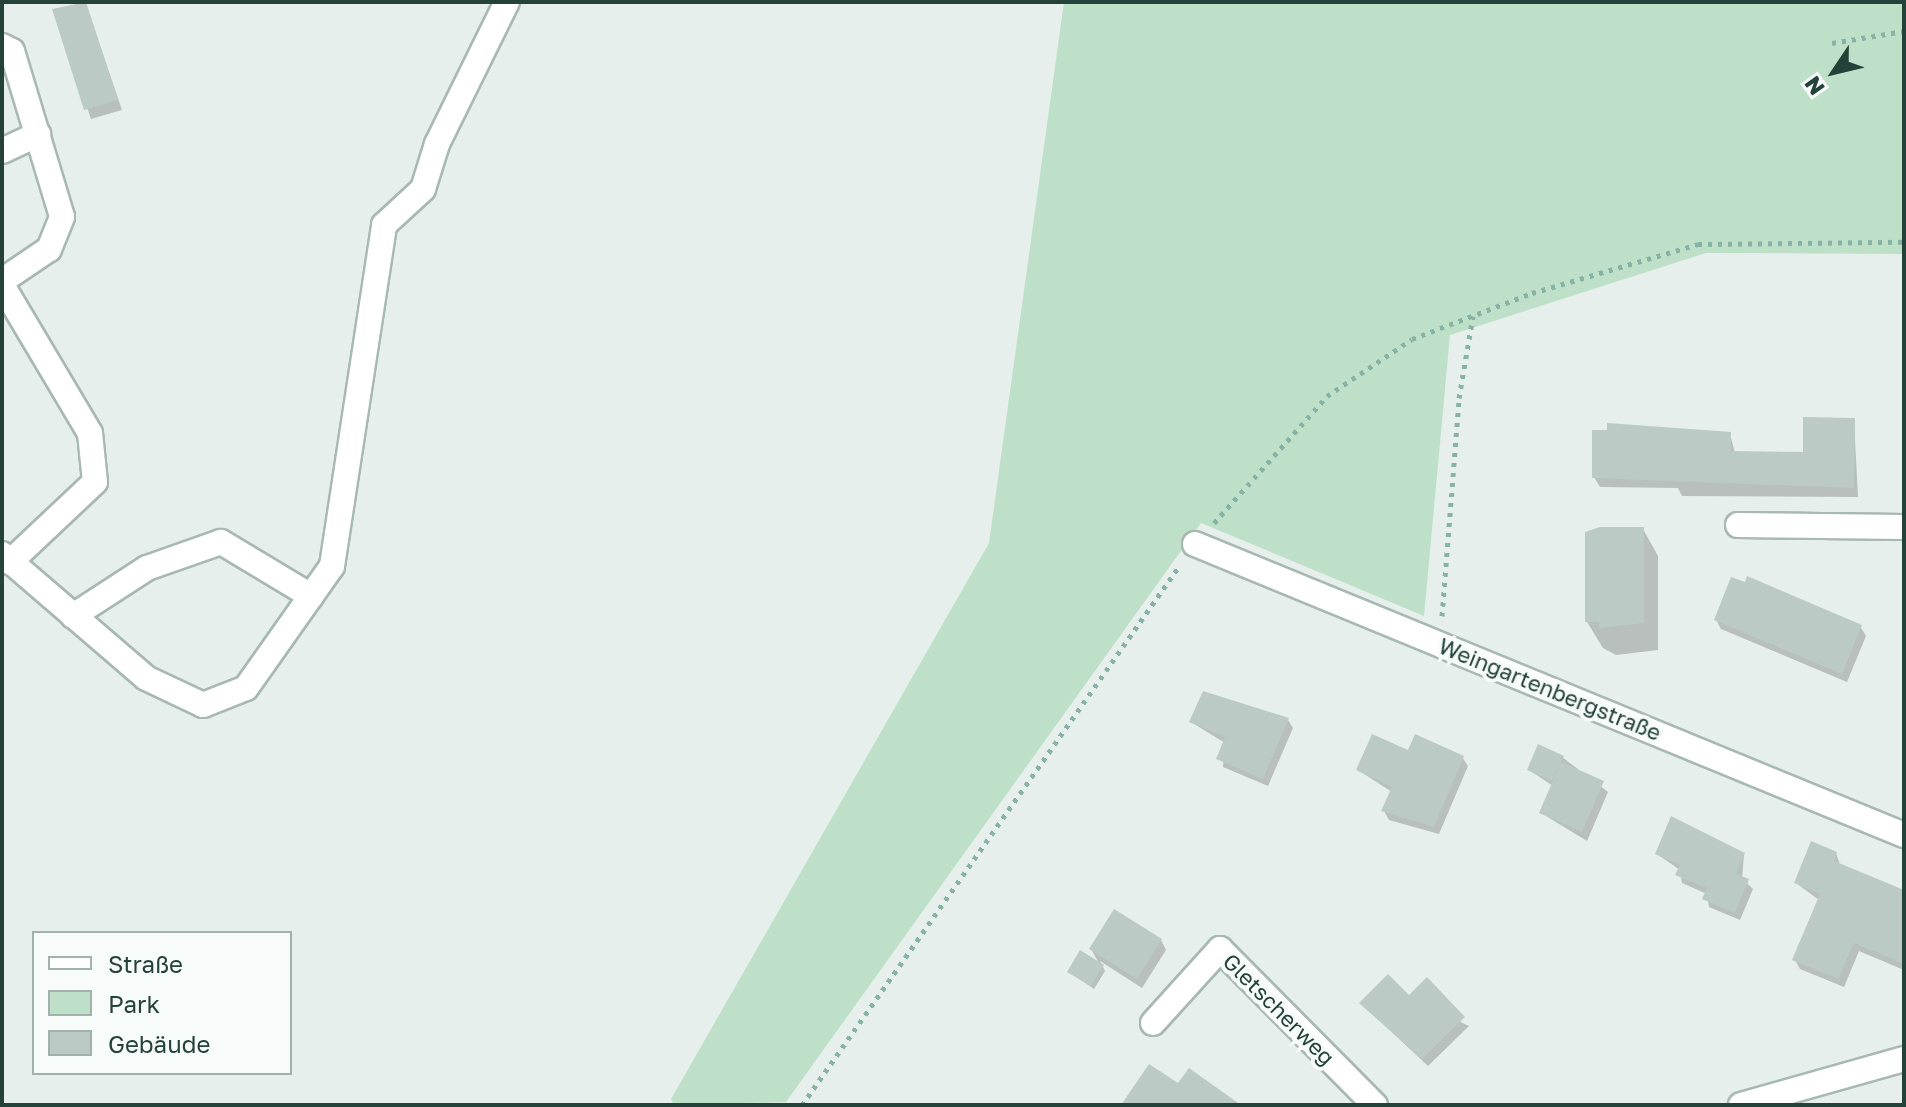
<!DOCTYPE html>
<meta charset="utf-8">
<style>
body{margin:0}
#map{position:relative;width:1906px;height:1107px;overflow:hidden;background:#e6efeb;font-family:"Golos Text",sans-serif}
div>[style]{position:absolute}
.green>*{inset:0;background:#bfe0c8}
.shadow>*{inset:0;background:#0003}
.building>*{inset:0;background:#bbcac4}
.path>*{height:5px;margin-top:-2.5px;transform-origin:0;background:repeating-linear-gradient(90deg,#86b3a5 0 4px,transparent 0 10px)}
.roads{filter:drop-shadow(2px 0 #a8b8b2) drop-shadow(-2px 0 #a8b8b2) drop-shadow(0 2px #a8b8b2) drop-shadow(0 -2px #a8b8b2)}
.minor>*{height:24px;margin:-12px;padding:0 12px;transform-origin:12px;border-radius:12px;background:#fff}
span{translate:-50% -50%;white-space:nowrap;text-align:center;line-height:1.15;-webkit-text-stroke:8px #f7fbf9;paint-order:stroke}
.street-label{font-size:22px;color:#24423a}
.frame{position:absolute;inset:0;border:4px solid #24423a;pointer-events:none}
.legend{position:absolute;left:32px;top:931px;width:260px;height:144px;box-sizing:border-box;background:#f7fbf9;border:2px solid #a3b1ad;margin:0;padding:10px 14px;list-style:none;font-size:24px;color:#24423a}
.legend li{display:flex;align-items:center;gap:16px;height:40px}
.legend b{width:40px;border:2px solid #a3b1ad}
.north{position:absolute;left:1794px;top:32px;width:80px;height:80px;-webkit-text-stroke:6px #f7fbf9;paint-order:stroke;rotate:235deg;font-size:22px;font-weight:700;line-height:32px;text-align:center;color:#24423a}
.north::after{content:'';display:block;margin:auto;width:28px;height:36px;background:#24423a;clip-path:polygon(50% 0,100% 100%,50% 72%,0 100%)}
</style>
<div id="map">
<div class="green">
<i style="clip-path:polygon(1064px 2px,1904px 2px,1904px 254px,1706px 253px,1450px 335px,1424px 616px,1201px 523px,786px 1102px,674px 1105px,671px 1099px,989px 543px)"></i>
</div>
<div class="shadow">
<i style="clip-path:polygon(85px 2px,122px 110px,91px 119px,54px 11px)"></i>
<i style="clip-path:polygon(1854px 420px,1858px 497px,1682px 496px,1678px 488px,1600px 487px,1594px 477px,1609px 425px,1730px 434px,1735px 453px,1805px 454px)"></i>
<i style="clip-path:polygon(1643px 529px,1658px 556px,1658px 650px,1616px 655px,1603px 648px,1587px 622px)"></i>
<i style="clip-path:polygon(1716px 620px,1860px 626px,1866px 636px,1847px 682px,1721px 629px)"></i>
<i style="clip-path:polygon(1288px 720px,1293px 728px,1268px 786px,1223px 767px,1225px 743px,1191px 722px)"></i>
<i style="clip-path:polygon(1409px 752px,1462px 757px,1468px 766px,1439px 834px,1389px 820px,1384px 811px,1392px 792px,1358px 770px)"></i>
<i style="clip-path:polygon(1562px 757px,1608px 792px,1587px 841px,1541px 813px,1553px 786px,1529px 770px)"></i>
<i style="clip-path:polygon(1836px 853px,1840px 865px,1904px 892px,1904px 970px,1859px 951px,1844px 987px,1800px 969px,1795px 960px,1819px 900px,1796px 883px)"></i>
<i style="clip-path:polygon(1657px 854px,1744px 855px,1742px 878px,1753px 889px,1740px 920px,1709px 907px,1707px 894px,1682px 883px,1680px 870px)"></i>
<i style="clip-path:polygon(1161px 940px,1166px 950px,1142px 988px,1100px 961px,1105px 971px,1094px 989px,1069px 972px,1100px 965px,1091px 949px)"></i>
<i style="clip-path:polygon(1409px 998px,1469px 1026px,1428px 1066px,1362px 1004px)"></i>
</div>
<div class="building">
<i style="clip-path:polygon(86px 2px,118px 100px,84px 110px,52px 9px)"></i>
<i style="clip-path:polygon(1803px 417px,1855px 418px,1854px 488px,1592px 478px,1592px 430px,1607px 430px,1607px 423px,1731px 432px,1731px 451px,1803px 452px)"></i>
<i style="clip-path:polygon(1600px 527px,1644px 527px,1644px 623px,1599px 628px,1599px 622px,1585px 622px,1585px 532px)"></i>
<i style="clip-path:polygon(1747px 576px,1862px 625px,1842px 674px,1714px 620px,1731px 577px,1745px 582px)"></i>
<i style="clip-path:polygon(1203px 691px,1289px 718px,1263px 779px,1216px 759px,1225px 737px,1189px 722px)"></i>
<i style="clip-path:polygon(1372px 734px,1408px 750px,1415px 734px,1464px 756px,1434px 827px,1381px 811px,1392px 787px,1356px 770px)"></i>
<i style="clip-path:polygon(1538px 744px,1564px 756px,1552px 781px,1527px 770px)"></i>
<i style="clip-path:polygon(1561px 762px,1604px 781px,1582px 832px,1539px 813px)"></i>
<i style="clip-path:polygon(1671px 816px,1745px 853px,1736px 874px,1749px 879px,1735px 913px,1702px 899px,1707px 888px,1675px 875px,1680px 865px,1655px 854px)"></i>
<i style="clip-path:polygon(1811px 841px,1837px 852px,1834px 861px,1904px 890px,1904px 964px,1854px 943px,1838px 979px,1792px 960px,1820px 894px,1794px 883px)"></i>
<i style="clip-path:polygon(1114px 909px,1162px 939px,1137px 979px,1089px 949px)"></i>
<i style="clip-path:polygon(1080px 950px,1104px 965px,1091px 986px,1067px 972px)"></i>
<i style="clip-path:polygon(1388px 974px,1409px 995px,1427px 977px,1465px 1017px,1422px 1059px,1359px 1003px)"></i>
<i style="clip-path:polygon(1149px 1064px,1178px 1083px,1189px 1068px,1241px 1105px,1121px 1105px)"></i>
</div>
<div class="path">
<i style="left:1832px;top:43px;width:73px;rotate:-9.5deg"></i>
<i style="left:1214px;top:523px;width:170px;rotate:-48.3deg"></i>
<i style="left:1327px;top:396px;width:102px;rotate:-33.8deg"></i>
<i style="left:1412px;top:339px;width:129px;rotate:-21deg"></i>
<i style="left:1532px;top:293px;width:173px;rotate:-16.4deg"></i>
<i style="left:1698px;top:244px;width:206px;rotate:-0.6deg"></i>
<i style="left:1442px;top:616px;width:219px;rotate:-85.5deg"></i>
<i style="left:1459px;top:398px;width:83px;rotate:-80.3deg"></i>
<i style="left:802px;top:1105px;width:659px;rotate:-55.01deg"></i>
</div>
<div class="roads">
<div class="minor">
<i style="left:2px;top:46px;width:11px;rotate:27deg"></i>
<i style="left:12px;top:51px;width:173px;rotate:73.2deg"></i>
<i style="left:62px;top:217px;width:35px;rotate:112deg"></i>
<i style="left:49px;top:249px;width:57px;rotate:145.8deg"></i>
<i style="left:2px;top:151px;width:40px;rotate:-25deg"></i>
<i style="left:2px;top:285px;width:172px;rotate:59.3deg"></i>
<i style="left:90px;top:433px;width:49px;rotate:84.2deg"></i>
<i style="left:95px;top:482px;width:117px;rotate:136.7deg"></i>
<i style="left:1738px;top:525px;width:166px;rotate:0.7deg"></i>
<i style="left:1195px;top:544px;width:766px;rotate:22.32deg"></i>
<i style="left:2px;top:554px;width:190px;rotate:40.7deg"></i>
<i style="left:146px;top:678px;width:63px;rotate:25.3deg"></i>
<i style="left:203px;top:705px;width:46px;rotate:-21.6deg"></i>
<i style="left:246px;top:688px;width:149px;rotate:-54.8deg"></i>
<i style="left:332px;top:566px;width:345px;rotate:-81.3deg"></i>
<i style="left:384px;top:225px;width:53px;rotate:-42.7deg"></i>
<i style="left:423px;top:189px;width:47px;rotate:-72.7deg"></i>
<i style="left:437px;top:144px;width:158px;rotate:-63.8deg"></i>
<i style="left:73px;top:616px;width:88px;rotate:-33deg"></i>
<i style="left:147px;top:568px;width:78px;rotate:-19.4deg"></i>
<i style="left:221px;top:542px;width:105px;rotate:31deg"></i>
<i style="left:1153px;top:1023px;width:100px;rotate:-47.8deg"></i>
<i style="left:1220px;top:949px;width:220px;rotate:45.2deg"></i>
<i style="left:1741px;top:1105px;width:169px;rotate:-15.8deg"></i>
</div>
</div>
<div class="street-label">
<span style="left:1550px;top:689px;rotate:22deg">Weingartenbergstraße</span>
<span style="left:1279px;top:1009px;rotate:45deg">Gletscherweg</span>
</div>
<div class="frame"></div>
<ul class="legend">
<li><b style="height:10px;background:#fff"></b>Straße</li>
<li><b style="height:22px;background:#bfe0c8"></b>Park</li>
<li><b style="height:22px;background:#bbcac4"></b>Gebäude</li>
</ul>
<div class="north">N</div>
</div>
